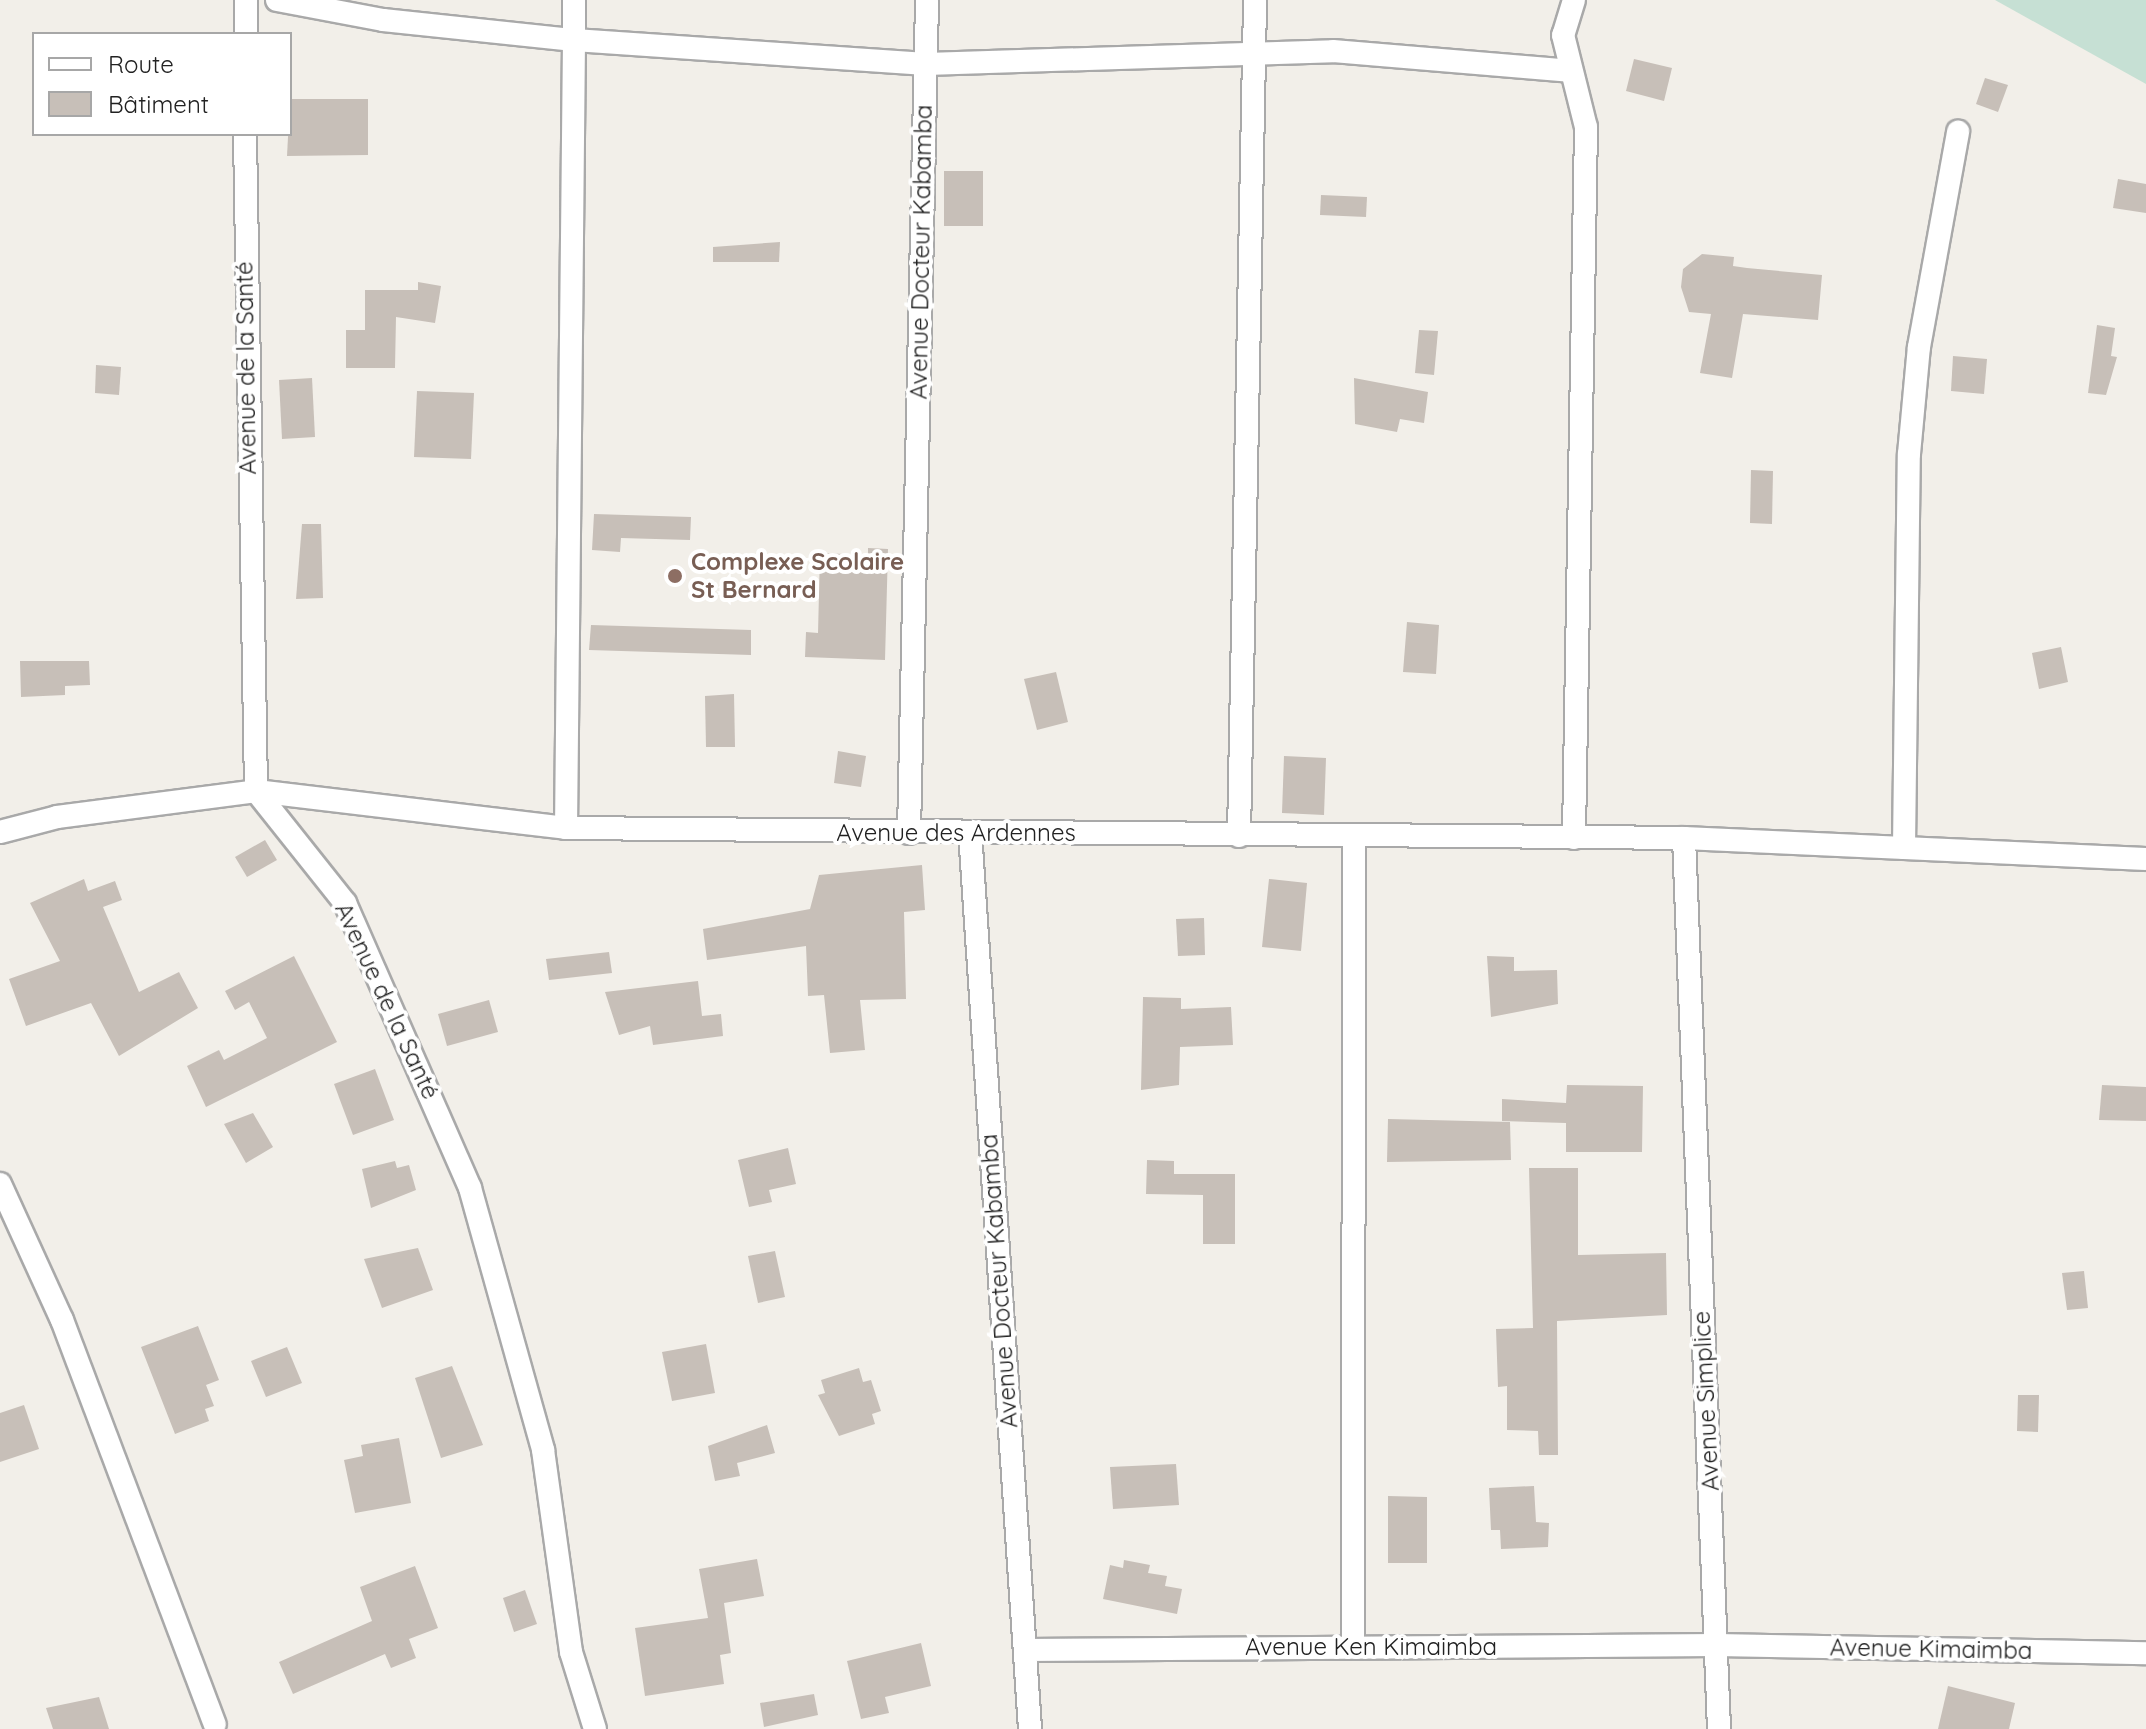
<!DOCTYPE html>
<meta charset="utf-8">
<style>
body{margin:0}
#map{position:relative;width:2146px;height:1729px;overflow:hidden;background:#f2efe9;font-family:Quicksand,sans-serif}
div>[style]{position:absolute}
.wetland>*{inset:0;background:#c6e0d4}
.building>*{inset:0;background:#c7bfb8}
.roads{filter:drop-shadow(2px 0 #a9a9a9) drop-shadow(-2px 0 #a9a9a9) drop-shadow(0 2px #a9a9a9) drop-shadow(0 -2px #a9a9a9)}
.street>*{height:22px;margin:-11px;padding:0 11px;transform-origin:11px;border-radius:11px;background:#fff}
.dots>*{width:22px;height:22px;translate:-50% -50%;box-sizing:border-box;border:4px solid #fff;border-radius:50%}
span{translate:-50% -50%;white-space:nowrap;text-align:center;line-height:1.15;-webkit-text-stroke:8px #fff;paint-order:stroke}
.street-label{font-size:24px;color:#222}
.education-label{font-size:24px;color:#785e54;font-weight:700}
.left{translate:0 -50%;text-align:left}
.legend{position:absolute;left:32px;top:32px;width:260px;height:104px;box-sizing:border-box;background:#fff;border:2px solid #a7a7a7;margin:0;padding:10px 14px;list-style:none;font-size:24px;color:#222}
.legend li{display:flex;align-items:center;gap:16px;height:40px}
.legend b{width:40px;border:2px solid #a7a7a7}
</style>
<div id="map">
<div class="wetland">
<i style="clip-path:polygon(1995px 0,2146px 0,2146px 84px)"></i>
</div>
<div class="building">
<i style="clip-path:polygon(1634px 59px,1672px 68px,1664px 101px,1626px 91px)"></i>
<i style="clip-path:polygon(1985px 78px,2008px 85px,1998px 112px,1976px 104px)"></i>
<i style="clip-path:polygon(290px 99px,368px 99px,368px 155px,287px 156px)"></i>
<i style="clip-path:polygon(944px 171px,983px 171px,983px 226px,944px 226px)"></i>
<i style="clip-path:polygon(2118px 179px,2146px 184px,2146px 213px,2113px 208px)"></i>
<i style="clip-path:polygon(1321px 195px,1367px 197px,1366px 217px,1320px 215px)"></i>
<i style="clip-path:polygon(780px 242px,779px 262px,713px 262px,713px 247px)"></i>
<i style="clip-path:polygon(1702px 254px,1734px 257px,1733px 266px,1747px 268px,1822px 275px,1818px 320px,1743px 314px,1732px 378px,1700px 373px,1711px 314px,1689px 312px,1681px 287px,1683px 269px)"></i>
<i style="clip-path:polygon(418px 282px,441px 286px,435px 323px,396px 317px,395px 368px,346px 368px,346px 330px,365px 330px,365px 290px,418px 290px)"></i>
<i style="clip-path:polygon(2097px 325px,2115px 328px,2111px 356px,2117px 357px,2106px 395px,2088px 393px)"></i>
<i style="clip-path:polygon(1419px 330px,1438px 331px,1434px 375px,1415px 373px)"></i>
<i style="clip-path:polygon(1953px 356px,1987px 359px,1984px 394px,1951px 391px)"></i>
<i style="clip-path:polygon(96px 365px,121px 367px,119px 395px,95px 393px)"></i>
<i style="clip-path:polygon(312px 378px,315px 437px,282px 439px,279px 380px)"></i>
<i style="clip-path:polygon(1354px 378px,1428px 392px,1424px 423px,1400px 419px,1397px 432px,1355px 424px)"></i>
<i style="clip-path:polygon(417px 391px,474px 393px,471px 459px,414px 457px)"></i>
<i style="clip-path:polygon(1751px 470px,1773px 471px,1772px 524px,1750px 523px)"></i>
<i style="clip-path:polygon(594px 514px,691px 517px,690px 540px,621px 538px,620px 552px,592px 550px)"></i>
<i style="clip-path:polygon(302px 524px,321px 524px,323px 598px,296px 599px)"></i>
<i style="clip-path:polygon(868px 548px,888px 549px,885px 660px,805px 657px,806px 632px,818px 633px,820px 553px,868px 555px)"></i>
<i style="clip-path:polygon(1407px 622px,1439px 625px,1436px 674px,1403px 672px)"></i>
<i style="clip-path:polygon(591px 625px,751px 630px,751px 655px,589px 650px)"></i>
<i style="clip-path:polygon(2061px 647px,2068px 682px,2039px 689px,2032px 653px)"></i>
<i style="clip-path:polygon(20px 661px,89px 661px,90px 685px,65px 686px,65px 695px,21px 697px)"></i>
<i style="clip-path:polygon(1056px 672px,1068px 722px,1037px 730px,1024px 679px)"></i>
<i style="clip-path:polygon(734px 694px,735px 747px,706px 747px,705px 696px)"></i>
<i style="clip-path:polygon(838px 751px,866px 756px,861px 787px,834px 783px)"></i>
<i style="clip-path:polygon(1284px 756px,1326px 758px,1324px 815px,1282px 813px)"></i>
<i style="clip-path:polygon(265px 840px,277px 860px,247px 877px,235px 857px)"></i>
<i style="clip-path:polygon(922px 865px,925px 910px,904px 912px,906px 999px,860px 1000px,865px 1050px,830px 1053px,824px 995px,808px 996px,806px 946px,707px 960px,703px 929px,810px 909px,819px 875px)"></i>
<i style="clip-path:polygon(84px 879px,88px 891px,115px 881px,122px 900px,103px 907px,139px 992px,179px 972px,198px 1008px,119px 1056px,91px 1003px,26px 1026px,9px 979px,60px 961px,30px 903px)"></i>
<i style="clip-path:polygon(1269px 879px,1307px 883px,1301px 951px,1262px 947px)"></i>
<i style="clip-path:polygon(1204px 918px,1205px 955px,1178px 956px,1176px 919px)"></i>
<i style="clip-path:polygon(609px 952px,612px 973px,549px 980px,546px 959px)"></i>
<i style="clip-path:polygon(294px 956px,337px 1042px,206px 1107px,187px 1066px,219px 1050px,224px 1060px,267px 1038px,249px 1002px,235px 1010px,225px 991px)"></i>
<i style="clip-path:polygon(1487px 956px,1514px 957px,1514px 971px,1557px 970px,1558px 1004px,1491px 1017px)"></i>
<i style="clip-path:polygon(698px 981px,702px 1016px,721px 1014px,723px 1036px,653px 1045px,650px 1026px,619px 1035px,605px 992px)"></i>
<i style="clip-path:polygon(1143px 997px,1181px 998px,1181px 1009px,1231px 1007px,1233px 1045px,1180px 1047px,1179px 1085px,1141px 1090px)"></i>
<i style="clip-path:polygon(489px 1000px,498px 1032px,447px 1046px,438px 1014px)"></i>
<i style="clip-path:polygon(375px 1069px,394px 1120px,353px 1135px,334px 1084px)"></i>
<i style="clip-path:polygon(1567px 1085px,1643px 1086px,1642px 1152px,1566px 1152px,1566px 1123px,1502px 1121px,1502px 1099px,1566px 1103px)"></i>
<i style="clip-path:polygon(2102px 1085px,2146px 1087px,2146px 1121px,2099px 1120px)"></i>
<i style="clip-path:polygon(253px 1113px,273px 1147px,246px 1163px,224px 1124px)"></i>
<i style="clip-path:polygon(1388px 1119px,1510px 1122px,1511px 1160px,1387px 1162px)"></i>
<i style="clip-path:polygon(788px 1148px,796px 1184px,769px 1190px,772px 1202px,749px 1207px,738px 1160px)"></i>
<i style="clip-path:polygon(1147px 1160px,1174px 1161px,1174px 1174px,1235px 1174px,1235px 1244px,1203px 1244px,1203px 1195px,1146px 1194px)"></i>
<i style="clip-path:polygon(395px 1161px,397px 1168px,409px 1165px,416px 1190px,371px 1208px,362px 1169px)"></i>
<i style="clip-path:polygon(1529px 1168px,1578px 1168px,1578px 1255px,1666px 1253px,1667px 1315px,1557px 1321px,1558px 1455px,1539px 1455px,1538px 1431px,1507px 1430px,1507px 1386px,1498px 1387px,1496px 1329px,1533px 1328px)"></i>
<i style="clip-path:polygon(418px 1248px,433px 1290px,382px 1308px,364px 1259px)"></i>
<i style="clip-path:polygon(775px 1251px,785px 1297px,758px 1303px,748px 1256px)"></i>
<i style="clip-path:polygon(2084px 1271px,2088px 1308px,2067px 1310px,2062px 1273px)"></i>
<i style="clip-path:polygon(198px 1326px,219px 1380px,206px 1385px,214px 1406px,205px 1409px,209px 1421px,175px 1434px,141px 1347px)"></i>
<i style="clip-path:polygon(706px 1344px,715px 1393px,672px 1401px,662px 1352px)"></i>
<i style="clip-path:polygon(287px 1347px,302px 1383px,266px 1397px,251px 1361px)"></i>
<i style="clip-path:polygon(452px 1366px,483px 1445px,441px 1458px,415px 1378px)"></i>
<i style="clip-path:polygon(859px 1368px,863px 1382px,871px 1380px,881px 1411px,872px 1414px,875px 1424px,839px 1436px,818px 1395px,825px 1393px,821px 1380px)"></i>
<i style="clip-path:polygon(2018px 1395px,2039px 1395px,2038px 1432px,2017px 1431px)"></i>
<i style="clip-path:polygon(24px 1405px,39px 1449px,0 1462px,0 1413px)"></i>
<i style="clip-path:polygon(767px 1425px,775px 1453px,737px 1463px,740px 1476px,715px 1481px,708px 1446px)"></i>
<i style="clip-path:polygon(399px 1438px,411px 1503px,355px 1513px,344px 1460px,363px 1456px,361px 1445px)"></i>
<i style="clip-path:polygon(1176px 1464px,1179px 1505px,1113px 1509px,1110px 1467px)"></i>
<i style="clip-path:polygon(1534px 1486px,1536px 1522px,1549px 1523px,1548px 1547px,1501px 1549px,1500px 1530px,1491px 1530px,1489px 1488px)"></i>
<i style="clip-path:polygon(1388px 1496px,1427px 1497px,1427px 1563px,1388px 1563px)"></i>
<i style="clip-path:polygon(757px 1559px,764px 1596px,724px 1603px,731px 1653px,720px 1655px,724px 1684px,645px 1696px,635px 1628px,708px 1618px,699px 1569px)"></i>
<i style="clip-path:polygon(1124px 1560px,1150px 1565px,1148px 1573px,1167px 1576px,1165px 1586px,1182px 1589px,1177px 1614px,1103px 1599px,1110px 1565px,1123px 1568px)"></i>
<i style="clip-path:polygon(415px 1566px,438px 1628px,409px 1639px,416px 1658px,391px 1668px,385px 1654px,293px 1694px,279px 1662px,372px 1621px,360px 1587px)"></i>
<i style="clip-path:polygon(525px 1590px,537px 1624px,514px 1632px,503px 1598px)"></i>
<i style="clip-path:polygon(921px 1643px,931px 1686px,885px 1697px,889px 1713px,861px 1719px,847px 1661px)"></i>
<i style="clip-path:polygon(1948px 1686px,2015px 1703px,2009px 1729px,1938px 1729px)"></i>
<i style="clip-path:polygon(814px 1694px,818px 1715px,764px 1727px,760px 1703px)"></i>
<i style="clip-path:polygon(99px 1697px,109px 1729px,53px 1729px,46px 1708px)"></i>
</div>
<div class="roads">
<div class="street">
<i style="left:277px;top:0;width:108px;rotate:10.7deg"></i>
<i style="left:383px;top:20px;width:192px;rotate:6deg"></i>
<i style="left:574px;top:40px;width:788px;rotate:90.58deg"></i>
<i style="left:574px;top:0;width:40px;rotate:90deg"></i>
<i style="left:574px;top:40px;width:353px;rotate:3.9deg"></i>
<i style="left:926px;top:64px;width:407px;rotate:-1.8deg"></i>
<i style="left:1333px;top:51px;width:237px;rotate:4.8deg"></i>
<i style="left:1574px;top:0;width:37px;rotate:107deg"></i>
<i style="left:1563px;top:35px;width:95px;rotate:76deg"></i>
<i style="left:1586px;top:127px;width:711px;rotate:90.97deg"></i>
<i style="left:246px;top:34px;width:34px;rotate:-90deg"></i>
<i style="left:245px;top:134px;width:657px;rotate:89.04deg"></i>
<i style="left:256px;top:791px;width:143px;rotate:51.5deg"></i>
<i style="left:345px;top:903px;width:311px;rotate:66.3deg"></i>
<i style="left:470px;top:1188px;width:272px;rotate:74.4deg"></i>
<i style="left:543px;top:1450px;width:204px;rotate:82.1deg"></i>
<i style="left:571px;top:1652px;width:81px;rotate:72.7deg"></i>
<i style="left:0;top:832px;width:59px;rotate:-14.7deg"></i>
<i style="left:57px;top:817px;width:201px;rotate:-7.4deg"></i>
<i style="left:256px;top:791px;width:312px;rotate:6.8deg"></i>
<i style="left:566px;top:828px;width:1118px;rotate:0.51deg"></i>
<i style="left:1684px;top:838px;width:892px;rotate:87.75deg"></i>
<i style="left:970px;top:832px;width:899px;rotate:86.17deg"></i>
<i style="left:909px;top:833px;width:833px;rotate:-88.76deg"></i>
<i style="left:1239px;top:836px;width:836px;rotate:-88.9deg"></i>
<i style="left:1684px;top:838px;width:462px;rotate:2.6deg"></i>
<i style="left:1904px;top:848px;width:394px;rotate:-89.3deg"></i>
<i style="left:1909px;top:454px;width:107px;rotate:-84.7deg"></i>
<i style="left:1919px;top:347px;width:219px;rotate:-79.7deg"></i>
<i style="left:0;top:1184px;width:149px;rotate:65.5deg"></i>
<i style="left:62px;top:1320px;width:432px;rotate:69.3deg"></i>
<i style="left:1353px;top:1647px;width:810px;rotate:-89.93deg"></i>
<i style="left:1025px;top:1650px;width:692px;rotate:-0.41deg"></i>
<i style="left:1717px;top:1645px;width:429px;rotate:1.1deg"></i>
</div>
</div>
<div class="dots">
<i style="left:675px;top:576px;background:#8d6e63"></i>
</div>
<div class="street-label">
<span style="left:921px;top:252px;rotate:-89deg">Avenue Docteur Kabamba</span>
<span style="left:246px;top:368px;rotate:-91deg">Avenue de la Santé</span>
<span style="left:956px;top:833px">Avenue des Ardennes</span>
<span style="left:387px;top:1001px;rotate:65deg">Avenue de la Santé</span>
<span style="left:999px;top:1281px;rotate:-94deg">Avenue Docteur Kabamba</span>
<span style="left:1706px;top:1401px;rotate:-93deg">Avenue Simplice</span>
<span style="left:1371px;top:1647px">Avenue Ken Kimaimba</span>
<span style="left:1931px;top:1649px;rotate:1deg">Avenue Kimaimba</span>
</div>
<div class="education-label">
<span class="left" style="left:691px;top:576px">Complexe Scolaire<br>St Bernard</span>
</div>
<ul class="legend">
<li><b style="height:10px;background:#fff"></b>Route</li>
<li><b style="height:22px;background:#c7bfb8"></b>Bâtiment</li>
</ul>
</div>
